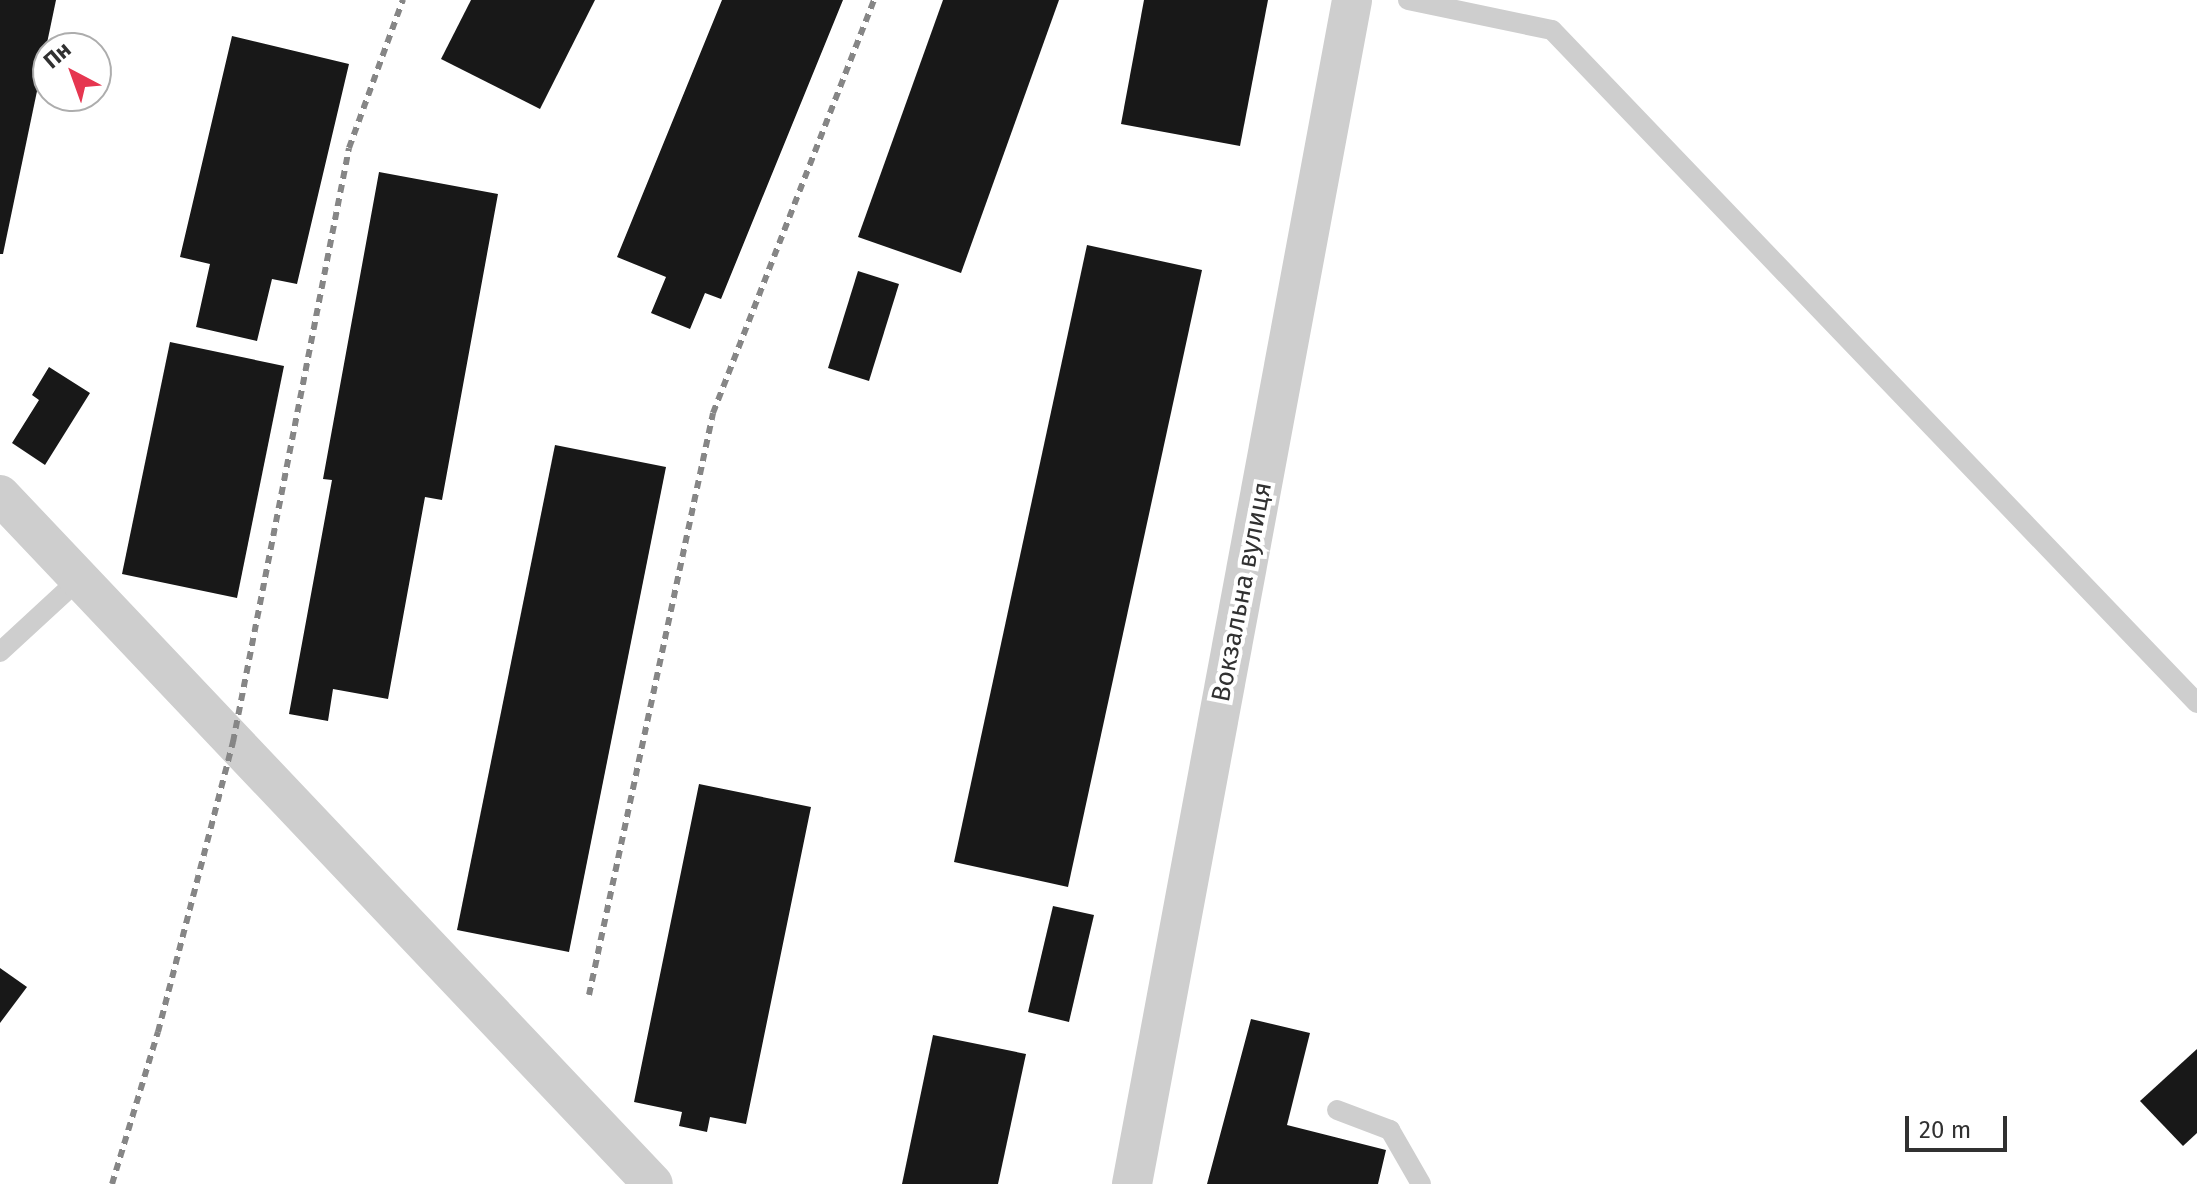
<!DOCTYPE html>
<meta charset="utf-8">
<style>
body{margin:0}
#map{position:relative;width:2197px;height:1184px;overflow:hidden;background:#fff;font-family:"Fira Sans",sans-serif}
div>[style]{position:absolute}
.building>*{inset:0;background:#181818}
.lane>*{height:20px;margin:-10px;padding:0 10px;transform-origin:10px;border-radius:10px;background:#cecece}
.street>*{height:40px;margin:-20px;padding:0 20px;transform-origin:20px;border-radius:20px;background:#cecece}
.rail>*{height:6px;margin-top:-3px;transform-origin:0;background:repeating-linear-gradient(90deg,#868686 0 8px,transparent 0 14px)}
span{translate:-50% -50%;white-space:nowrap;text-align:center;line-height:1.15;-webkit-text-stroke:8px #fff;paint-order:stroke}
.street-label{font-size:26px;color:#313131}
.north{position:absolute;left:32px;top:32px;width:80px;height:80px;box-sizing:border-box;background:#fff;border:2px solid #adadad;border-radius:50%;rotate:319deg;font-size:22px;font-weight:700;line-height:32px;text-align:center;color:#313131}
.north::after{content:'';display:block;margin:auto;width:28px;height:36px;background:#e63650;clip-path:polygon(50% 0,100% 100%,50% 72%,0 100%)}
.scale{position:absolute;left:1905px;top:1116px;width:102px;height:36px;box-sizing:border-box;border:4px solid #313131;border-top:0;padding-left:10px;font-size:24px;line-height:28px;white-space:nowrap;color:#313131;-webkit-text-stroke:6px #fff;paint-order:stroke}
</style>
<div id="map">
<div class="building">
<i style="clip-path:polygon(0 0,56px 0,3px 254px,0 254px)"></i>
<i style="clip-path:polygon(471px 0,595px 0,540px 109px,441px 59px)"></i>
<i style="clip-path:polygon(722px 0,843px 0,721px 299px,705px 293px,690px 329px,651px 313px,666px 277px,617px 257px)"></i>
<i style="clip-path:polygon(943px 0,1059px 0,961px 273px,858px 237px)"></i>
<i style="clip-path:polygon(1144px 0,1268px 0,1240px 146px,1121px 124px)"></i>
<i style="clip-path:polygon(232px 36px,349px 64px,297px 284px,272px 279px,257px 341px,196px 327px,210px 264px,180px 257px)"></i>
<i style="clip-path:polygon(379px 172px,498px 194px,442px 500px,425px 497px,388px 699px,333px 689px,328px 721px,289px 714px,332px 480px,323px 479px)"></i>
<i style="clip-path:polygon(1087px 245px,1202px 270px,1068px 887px,954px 862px)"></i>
<i style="clip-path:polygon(858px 271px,899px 284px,869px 381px,828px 368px)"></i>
<i style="clip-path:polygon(170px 342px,284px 366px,237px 598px,122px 574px)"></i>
<i style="clip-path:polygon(49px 367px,90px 393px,45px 465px,12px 443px,39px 400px,32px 395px)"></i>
<i style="clip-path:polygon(555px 445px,666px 467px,569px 952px,457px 930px)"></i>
<i style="clip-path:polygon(699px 784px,811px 807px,746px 1124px,710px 1117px,707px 1132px,679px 1126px,682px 1112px,634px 1102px)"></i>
<i style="clip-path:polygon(1053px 906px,1094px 915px,1069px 1022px,1028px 1012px)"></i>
<i style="clip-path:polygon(0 968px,27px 987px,0 1023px)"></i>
<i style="clip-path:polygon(1251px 1019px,1310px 1033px,1287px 1125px,1386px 1150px,1378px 1184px,1207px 1184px)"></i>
<i style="clip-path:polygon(933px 1035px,1026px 1054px,998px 1184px,902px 1184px)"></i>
<i style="clip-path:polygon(2197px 1049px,2197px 1133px,2183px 1146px,2140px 1101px)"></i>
</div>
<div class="lane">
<i style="left:1408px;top:0;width:147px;rotate:11.8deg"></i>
<i style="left:1552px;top:30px;width:932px;rotate:46.22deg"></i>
<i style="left:0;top:652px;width:105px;rotate:-42.7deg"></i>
<i style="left:1337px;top:1110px;width:57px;rotate:20.7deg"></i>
<i style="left:1390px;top:1130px;width:62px;rotate:60.1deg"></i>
</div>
<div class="street">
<i style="left:0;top:495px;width:949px;rotate:46.54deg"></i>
<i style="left:1132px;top:1184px;width:1204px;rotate:-79.47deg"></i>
</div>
<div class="rail">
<i style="left:589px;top:995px;width:595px;rotate:-77.97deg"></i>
<i style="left:713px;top:413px;width:443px;rotate:-68.7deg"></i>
<i style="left:112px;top:1184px;width:159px;rotate:-73.2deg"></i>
<i style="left:158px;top:1032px;width:300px;rotate:-75.5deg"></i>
<i style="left:233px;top:742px;width:605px;rotate:-78.95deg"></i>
<i style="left:349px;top:148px;width:158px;rotate:-70deg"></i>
</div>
<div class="street-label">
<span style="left:1242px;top:592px;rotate:-79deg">Вокзальна вулиця</span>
</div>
<div class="north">Пн</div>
<div class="scale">20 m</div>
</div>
